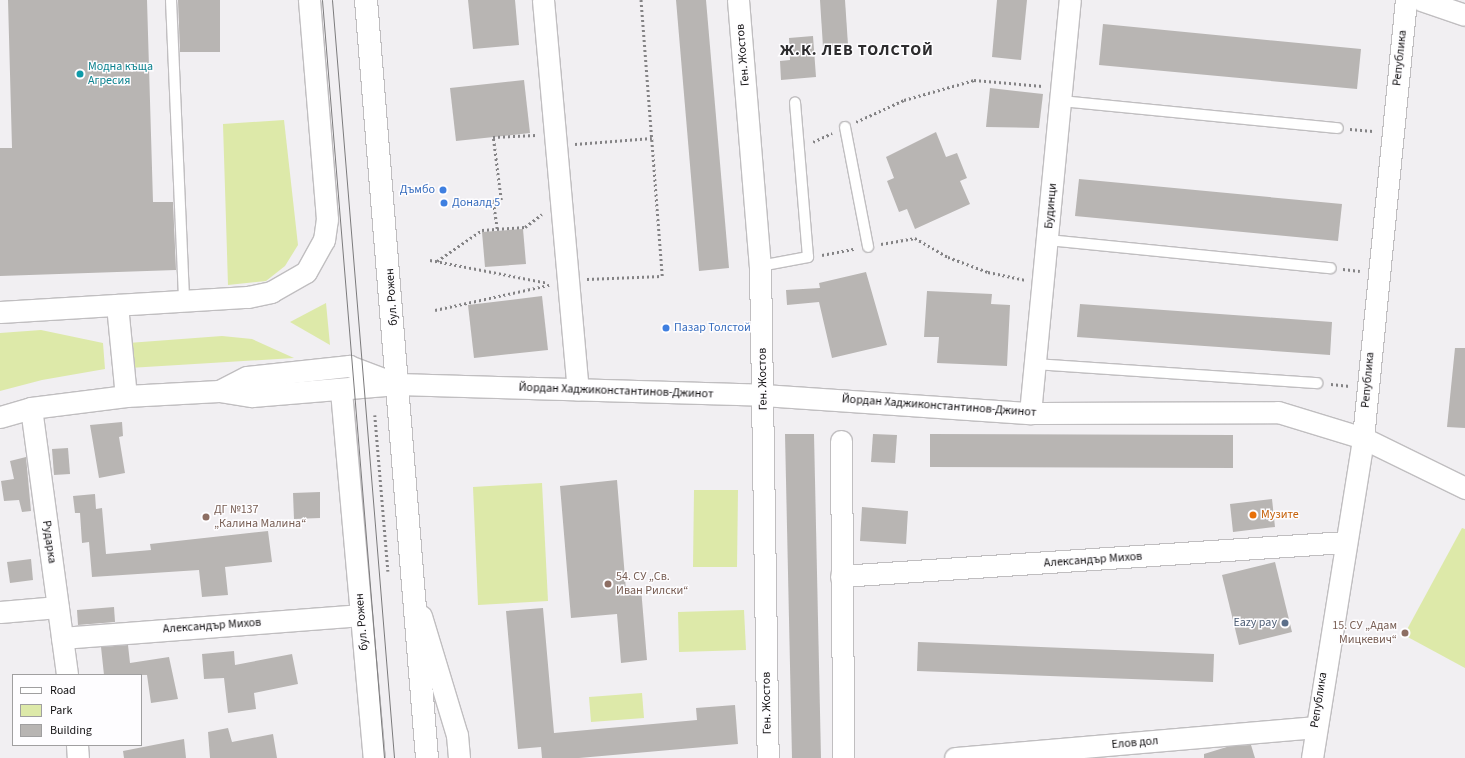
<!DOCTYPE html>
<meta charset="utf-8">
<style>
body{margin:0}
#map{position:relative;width:1465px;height:758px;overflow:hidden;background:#f1eff2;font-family:"Source Sans 3",sans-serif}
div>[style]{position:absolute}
.green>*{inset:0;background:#dde9a9}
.building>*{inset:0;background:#b8b5b3}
.path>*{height:2.5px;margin-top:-1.25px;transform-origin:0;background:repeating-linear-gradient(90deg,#848385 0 2px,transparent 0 5px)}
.roads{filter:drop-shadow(1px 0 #c0bec0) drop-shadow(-1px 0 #c0bec0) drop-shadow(0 1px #c0bec0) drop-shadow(0 -1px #c0bec0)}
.lane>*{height:10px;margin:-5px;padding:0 5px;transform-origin:5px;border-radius:5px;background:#fff}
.street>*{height:21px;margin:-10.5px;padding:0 10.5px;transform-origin:10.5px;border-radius:10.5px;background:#fff}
.primary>*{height:22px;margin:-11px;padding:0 11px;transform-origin:11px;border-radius:11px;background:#fff}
.tram>*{height:1px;margin:-0.5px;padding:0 0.5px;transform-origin:0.5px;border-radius:0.5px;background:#7c7b7c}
.dots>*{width:11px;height:11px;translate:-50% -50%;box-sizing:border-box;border:2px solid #fefdff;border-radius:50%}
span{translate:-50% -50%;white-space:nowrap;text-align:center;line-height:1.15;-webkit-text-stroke:3px #fefdff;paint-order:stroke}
.street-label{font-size:12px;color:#121112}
.culture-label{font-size:12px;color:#0d838f}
.left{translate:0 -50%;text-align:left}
.shop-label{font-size:12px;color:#366cbe}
.right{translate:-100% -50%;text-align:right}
.education-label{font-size:12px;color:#785e54}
.food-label{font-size:12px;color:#c56008}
.service-label{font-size:12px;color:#4e5e75}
.district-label{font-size:16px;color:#2d2c2e;font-weight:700;letter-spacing:1px}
.legend{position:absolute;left:12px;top:674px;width:130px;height:72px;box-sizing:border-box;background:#fefdff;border:1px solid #a09fa0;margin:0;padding:5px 7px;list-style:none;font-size:12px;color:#121112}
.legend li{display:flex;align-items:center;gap:8px;height:20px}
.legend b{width:20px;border:1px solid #a09fa0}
</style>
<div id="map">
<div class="green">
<i style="clip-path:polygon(284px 120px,298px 245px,285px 266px,266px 281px,228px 285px,223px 124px)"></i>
<i style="clip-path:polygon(326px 303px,330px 345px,290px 322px)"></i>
<i style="clip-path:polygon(41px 330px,103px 343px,105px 369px,42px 380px,0 391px,0 333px)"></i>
<i style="clip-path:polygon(222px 336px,252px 339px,294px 358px,129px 368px,128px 343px)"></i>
<i style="clip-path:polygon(542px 483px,548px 601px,478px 605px,473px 487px)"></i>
<i style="clip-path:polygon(694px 490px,738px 490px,737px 567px,693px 567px)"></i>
<i style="clip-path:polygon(1462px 528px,1465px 529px,1465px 668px,1404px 635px)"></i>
<i style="clip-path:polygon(744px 610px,746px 650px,679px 652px,678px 612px)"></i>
<i style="clip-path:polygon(642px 693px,644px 718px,591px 722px,589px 697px)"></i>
</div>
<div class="building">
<i style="clip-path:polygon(8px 0,147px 0,153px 202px,173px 202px,176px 270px,0 276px,0 148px,12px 148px)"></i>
<i style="clip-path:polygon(178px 0,220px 0,220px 52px,180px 52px)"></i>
<i style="clip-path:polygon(468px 0,515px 0,519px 45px,473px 49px)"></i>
<i style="clip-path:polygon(676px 0,706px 0,729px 268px,699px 271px)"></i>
<i style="clip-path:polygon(820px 0,845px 0,848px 45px,823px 47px)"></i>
<i style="clip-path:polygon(997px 0,1027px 0,1021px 60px,992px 57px)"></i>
<i style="clip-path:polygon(1103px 24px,1361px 49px,1357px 89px,1099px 65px)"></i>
<i style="clip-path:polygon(813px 36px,816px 77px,781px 80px,780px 61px,790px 60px,789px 38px)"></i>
<i style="clip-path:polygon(524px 80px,530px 133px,456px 141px,450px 88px)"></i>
<i style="clip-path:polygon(990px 88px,1043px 94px,1039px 128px,986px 127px)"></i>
<i style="clip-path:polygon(936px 132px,946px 157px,957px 153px,967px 178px,960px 181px,970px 204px,915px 229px,907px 209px,899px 212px,887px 181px,894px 178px,886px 157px)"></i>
<i style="clip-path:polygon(1079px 179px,1342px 204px,1338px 241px,1075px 216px)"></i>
<i style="clip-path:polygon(523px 229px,526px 264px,485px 267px,482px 232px)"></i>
<i style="clip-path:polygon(866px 272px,887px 345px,832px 358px,819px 302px,787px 305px,786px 290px,820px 288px,819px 283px)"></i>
<i style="clip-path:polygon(927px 291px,992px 294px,991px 304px,1010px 305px,1007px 366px,937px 363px,939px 337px,924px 337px)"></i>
<i style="clip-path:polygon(542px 296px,548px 350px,474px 358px,468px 305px)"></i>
<i style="clip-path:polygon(1080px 304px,1332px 322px,1330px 355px,1077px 337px)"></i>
<i style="clip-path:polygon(1455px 348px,1465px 348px,1465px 428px,1447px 427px)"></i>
<i style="clip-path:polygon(122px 422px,123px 436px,119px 437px,125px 473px,99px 478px,90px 425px)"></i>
<i style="clip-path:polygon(785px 434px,814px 434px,821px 758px,792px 758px)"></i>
<i style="clip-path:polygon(873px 434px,897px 435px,895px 463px,871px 462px)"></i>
<i style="clip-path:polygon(930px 434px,1233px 435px,1233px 468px,930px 467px)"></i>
<i style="clip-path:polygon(68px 448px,70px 474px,54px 475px,52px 449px)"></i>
<i style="clip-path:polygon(26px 457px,31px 511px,22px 512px,19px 500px,4px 501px,1px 481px,14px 479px,10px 461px)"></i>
<i style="clip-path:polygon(617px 480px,626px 590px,641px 588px,647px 660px,621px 663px,617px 614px,571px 618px,560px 486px)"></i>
<i style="clip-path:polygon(320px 492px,320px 518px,294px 519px,293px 493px)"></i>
<i style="clip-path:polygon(95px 494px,96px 509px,102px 508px,106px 554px,151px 550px,150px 544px,268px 531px,272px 562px,225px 567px,228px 595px,202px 597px,199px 570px,92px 577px,89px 542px,82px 543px,80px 513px,75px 513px,73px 496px)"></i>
<i style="clip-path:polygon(1272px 499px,1275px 527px,1233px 532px,1230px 504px)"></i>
<i style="clip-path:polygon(862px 507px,908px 511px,906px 544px,860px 541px)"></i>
<i style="clip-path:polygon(31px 559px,33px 580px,10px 583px,7px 562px)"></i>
<i style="clip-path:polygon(1275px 562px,1292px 632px,1239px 645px,1222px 575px)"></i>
<i style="clip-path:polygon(114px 607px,115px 622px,78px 625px,77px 610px)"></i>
<i style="clip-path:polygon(543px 608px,554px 733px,697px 720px,696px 708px,735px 705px,738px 744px,579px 758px,542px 758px,541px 747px,518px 749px,506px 611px)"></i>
<i style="clip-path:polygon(918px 642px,1214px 654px,1213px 682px,917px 671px)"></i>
<i style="clip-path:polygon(128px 645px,130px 663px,169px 657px,178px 699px,151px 703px,147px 675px,104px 675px,101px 647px)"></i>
<i style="clip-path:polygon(234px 651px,235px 665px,292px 654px,298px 684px,254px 693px,256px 709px,228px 713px,224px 678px,204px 679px,202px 654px)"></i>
<i style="clip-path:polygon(228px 728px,232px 742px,273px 734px,277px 758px,210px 758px,208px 732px)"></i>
<i style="clip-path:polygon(184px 739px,186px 758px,124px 758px,123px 751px)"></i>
<i style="clip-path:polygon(1251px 745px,1255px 758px,1204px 758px,1204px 754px,1230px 746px)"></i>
</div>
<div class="path">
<i style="left:856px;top:122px;width:53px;rotate:-24.6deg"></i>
<i style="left:904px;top:100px;width:73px;rotate:-15.9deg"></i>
<i style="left:974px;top:80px;width:69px;rotate:5deg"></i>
<i style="left:1350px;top:129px;width:23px;rotate:5deg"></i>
<i style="left:813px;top:142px;width:21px;rotate:-25deg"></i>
<i style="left:575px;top:144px;width:77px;rotate:-4.5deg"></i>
<i style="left:497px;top:229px;width:28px;rotate:-98deg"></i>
<i style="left:493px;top:201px;width:8px;rotate:-7deg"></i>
<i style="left:501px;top:200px;width:64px;rotate:-97.2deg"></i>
<i style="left:493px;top:137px;width:43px;rotate:-2.7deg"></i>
<i style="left:881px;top:244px;width:35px;rotate:-10deg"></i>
<i style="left:915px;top:238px;width:38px;rotate:30deg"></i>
<i style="left:948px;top:257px;width:43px;rotate:20.6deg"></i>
<i style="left:988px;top:272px;width:38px;rotate:12deg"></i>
<i style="left:822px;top:255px;width:33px;rotate:-11deg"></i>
<i style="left:430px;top:260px;width:120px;rotate:11deg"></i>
<i style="left:437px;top:261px;width:55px;rotate:-34.6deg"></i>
<i style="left:482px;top:230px;width:43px;rotate:-4deg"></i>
<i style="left:525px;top:227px;width:21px;rotate:-37deg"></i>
<i style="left:1343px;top:269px;width:17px;rotate:7deg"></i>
<i style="left:587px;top:279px;width:75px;rotate:-2.3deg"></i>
<i style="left:662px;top:276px;width:277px;rotate:-94.4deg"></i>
<i style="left:435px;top:310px;width:117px;rotate:-12.4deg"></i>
<i style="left:1331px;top:384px;width:19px;rotate:6deg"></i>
<i style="left:375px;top:415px;width:157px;rotate:85.2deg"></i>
</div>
<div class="roads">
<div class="lane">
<i style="left:171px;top:0;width:300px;rotate:87.5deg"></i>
<i style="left:1061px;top:101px;width:278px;rotate:5.6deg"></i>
<i style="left:845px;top:127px;width:122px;rotate:79.1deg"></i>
<i style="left:1048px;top:240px;width:284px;rotate:5.7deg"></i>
<i style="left:760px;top:266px;width:49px;rotate:-10.6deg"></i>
<i style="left:808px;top:257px;width:155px;rotate:-94.8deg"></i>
<i style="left:1036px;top:364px;width:282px;rotate:3.9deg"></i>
</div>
<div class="street">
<i style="left:543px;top:0;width:391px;rotate:84.9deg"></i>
<i style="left:738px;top:0;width:267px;rotate:85.3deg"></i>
<i style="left:760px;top:266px;width:492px;rotate:89.1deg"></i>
<i style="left:1421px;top:0;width:46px;rotate:18.8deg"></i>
<i style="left:117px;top:305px;width:91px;rotate:84.4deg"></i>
<i style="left:0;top:312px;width:248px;rotate:-3.5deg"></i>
<i style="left:248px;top:297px;width:24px;rotate:-12deg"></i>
<i style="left:271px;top:292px;width:40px;rotate:-29.7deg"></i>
<i style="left:306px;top:272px;width:37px;rotate:-61deg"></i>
<i style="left:324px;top:240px;width:21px;rotate:-82deg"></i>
<i style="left:327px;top:219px;width:220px;rotate:-94.7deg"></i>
<i style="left:219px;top:391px;width:31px;rotate:-27deg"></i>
<i style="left:247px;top:377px;width:103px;rotate:-6.2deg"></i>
<i style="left:349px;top:366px;width:48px;rotate:20.7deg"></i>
<i style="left:341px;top:391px;width:368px;rotate:84.9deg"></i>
<i style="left:31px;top:408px;width:269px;rotate:82.3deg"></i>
<i style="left:1030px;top:413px;width:415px;rotate:-84.5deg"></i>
<i style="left:0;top:417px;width:32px;rotate:-16deg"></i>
<i style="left:31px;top:408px;width:96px;rotate:-7.2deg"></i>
<i style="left:126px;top:396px;width:93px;rotate:-3.1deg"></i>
<i style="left:219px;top:391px;width:33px;rotate:9deg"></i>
<i style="left:252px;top:396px;width:146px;rotate:-4.7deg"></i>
<i style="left:398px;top:384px;width:365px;rotate:1.7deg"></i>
<i style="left:763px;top:395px;width:268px;rotate:3.9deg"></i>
<i style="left:1030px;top:413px;width:248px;rotate:-0.2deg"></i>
<i style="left:1278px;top:412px;width:89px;rotate:17deg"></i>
<i style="left:1363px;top:438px;width:114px;rotate:26.1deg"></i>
<i style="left:841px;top:441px;width:317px;rotate:89.6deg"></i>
<i style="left:841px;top:576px;width:505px;rotate:-3.86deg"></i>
<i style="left:0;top:612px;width:58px;rotate:-4.9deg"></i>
<i style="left:421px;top:616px;width:124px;rotate:73.2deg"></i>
<i style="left:457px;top:735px;width:23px;rotate:85deg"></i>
<i style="left:62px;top:638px;width:300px;rotate:-4.4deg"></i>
<i style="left:77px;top:745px;width:13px;rotate:86deg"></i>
<i style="left:955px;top:758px;width:361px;rotate:-4.9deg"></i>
<i style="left:1312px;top:758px;width:324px;rotate:-80.9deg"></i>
<i style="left:1363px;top:438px;width:440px;rotate:-84.4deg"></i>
</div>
<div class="primary">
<i style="left:366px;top:0;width:760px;rotate:85.4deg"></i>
</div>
</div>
<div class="tram">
<i style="left:322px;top:0;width:761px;rotate:85.32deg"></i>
<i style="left:332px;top:0;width:761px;rotate:85.32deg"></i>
</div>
<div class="dots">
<i style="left:80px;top:74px;background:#0f9aa8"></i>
<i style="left:443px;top:190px;background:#3f7fe0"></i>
<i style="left:444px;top:203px;background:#3f7fe0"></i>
<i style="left:666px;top:328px;background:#3f7fe0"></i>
<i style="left:1253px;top:515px;background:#e8710a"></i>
<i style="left:206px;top:517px;background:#8d6e63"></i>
<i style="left:608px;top:584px;background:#8d6e63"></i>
<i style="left:1285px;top:623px;background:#5c6f8a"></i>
<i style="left:1405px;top:633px;background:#8d6e63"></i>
</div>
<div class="street-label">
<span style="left:743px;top:55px;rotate:-95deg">Ген. Жостов</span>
<span style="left:1400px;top:58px;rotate:-84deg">Република</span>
<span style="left:1051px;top:206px;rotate:-85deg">Будинци</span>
<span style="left:392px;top:297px;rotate:-94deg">бул. Рожен</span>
<span style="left:763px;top:379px;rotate:-91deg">Ген. Жостов</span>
<span style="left:1368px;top:380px;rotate:-85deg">Република</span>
<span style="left:616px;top:391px;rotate:2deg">Йордан Хаджиконстантинов-Джинот</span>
<span style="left:939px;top:406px;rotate:4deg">Йордан Хаджиконстантинов-Джинот</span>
<span style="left:49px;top:542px;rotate:82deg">Рударка</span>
<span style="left:1093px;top:560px;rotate:-4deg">Александър Михов</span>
<span style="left:362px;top:622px;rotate:-95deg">бул. Рожен</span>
<span style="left:212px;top:626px;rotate:-4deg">Александър Михов</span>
<span style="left:1319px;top:700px;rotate:-81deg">Република</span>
<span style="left:767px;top:703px;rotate:-91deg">Ген. Жостов</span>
<span style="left:1135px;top:743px;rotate:-5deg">Елов дол</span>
</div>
<div class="culture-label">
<span class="left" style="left:88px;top:74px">Модна къща<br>Агресия</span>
</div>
<div class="shop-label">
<span class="right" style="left:435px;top:190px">Дъмбо</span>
<span class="left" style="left:452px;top:203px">Доналд 5</span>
<span class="left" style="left:674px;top:328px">Пазар Толстой</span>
</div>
<div class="education-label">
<span class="left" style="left:214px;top:517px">ДГ №137<br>„Калина Малина“</span>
<span class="left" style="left:616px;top:584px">54. СУ „Св.<br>Иван Рилски“</span>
<span class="right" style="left:1397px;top:633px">15. СУ „Адам<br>Мицкевич“</span>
</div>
<div class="food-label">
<span class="left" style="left:1261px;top:515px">Музите</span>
</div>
<div class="service-label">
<span class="right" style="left:1277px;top:623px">Eazy pay</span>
</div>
<div class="district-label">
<span style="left:857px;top:50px">Ж.К. ЛЕВ ТОЛСТОЙ</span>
</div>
<ul class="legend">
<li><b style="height:5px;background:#fff"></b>Road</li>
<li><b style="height:11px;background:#dde9a9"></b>Park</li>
<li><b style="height:11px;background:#b8b5b3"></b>Building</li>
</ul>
</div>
